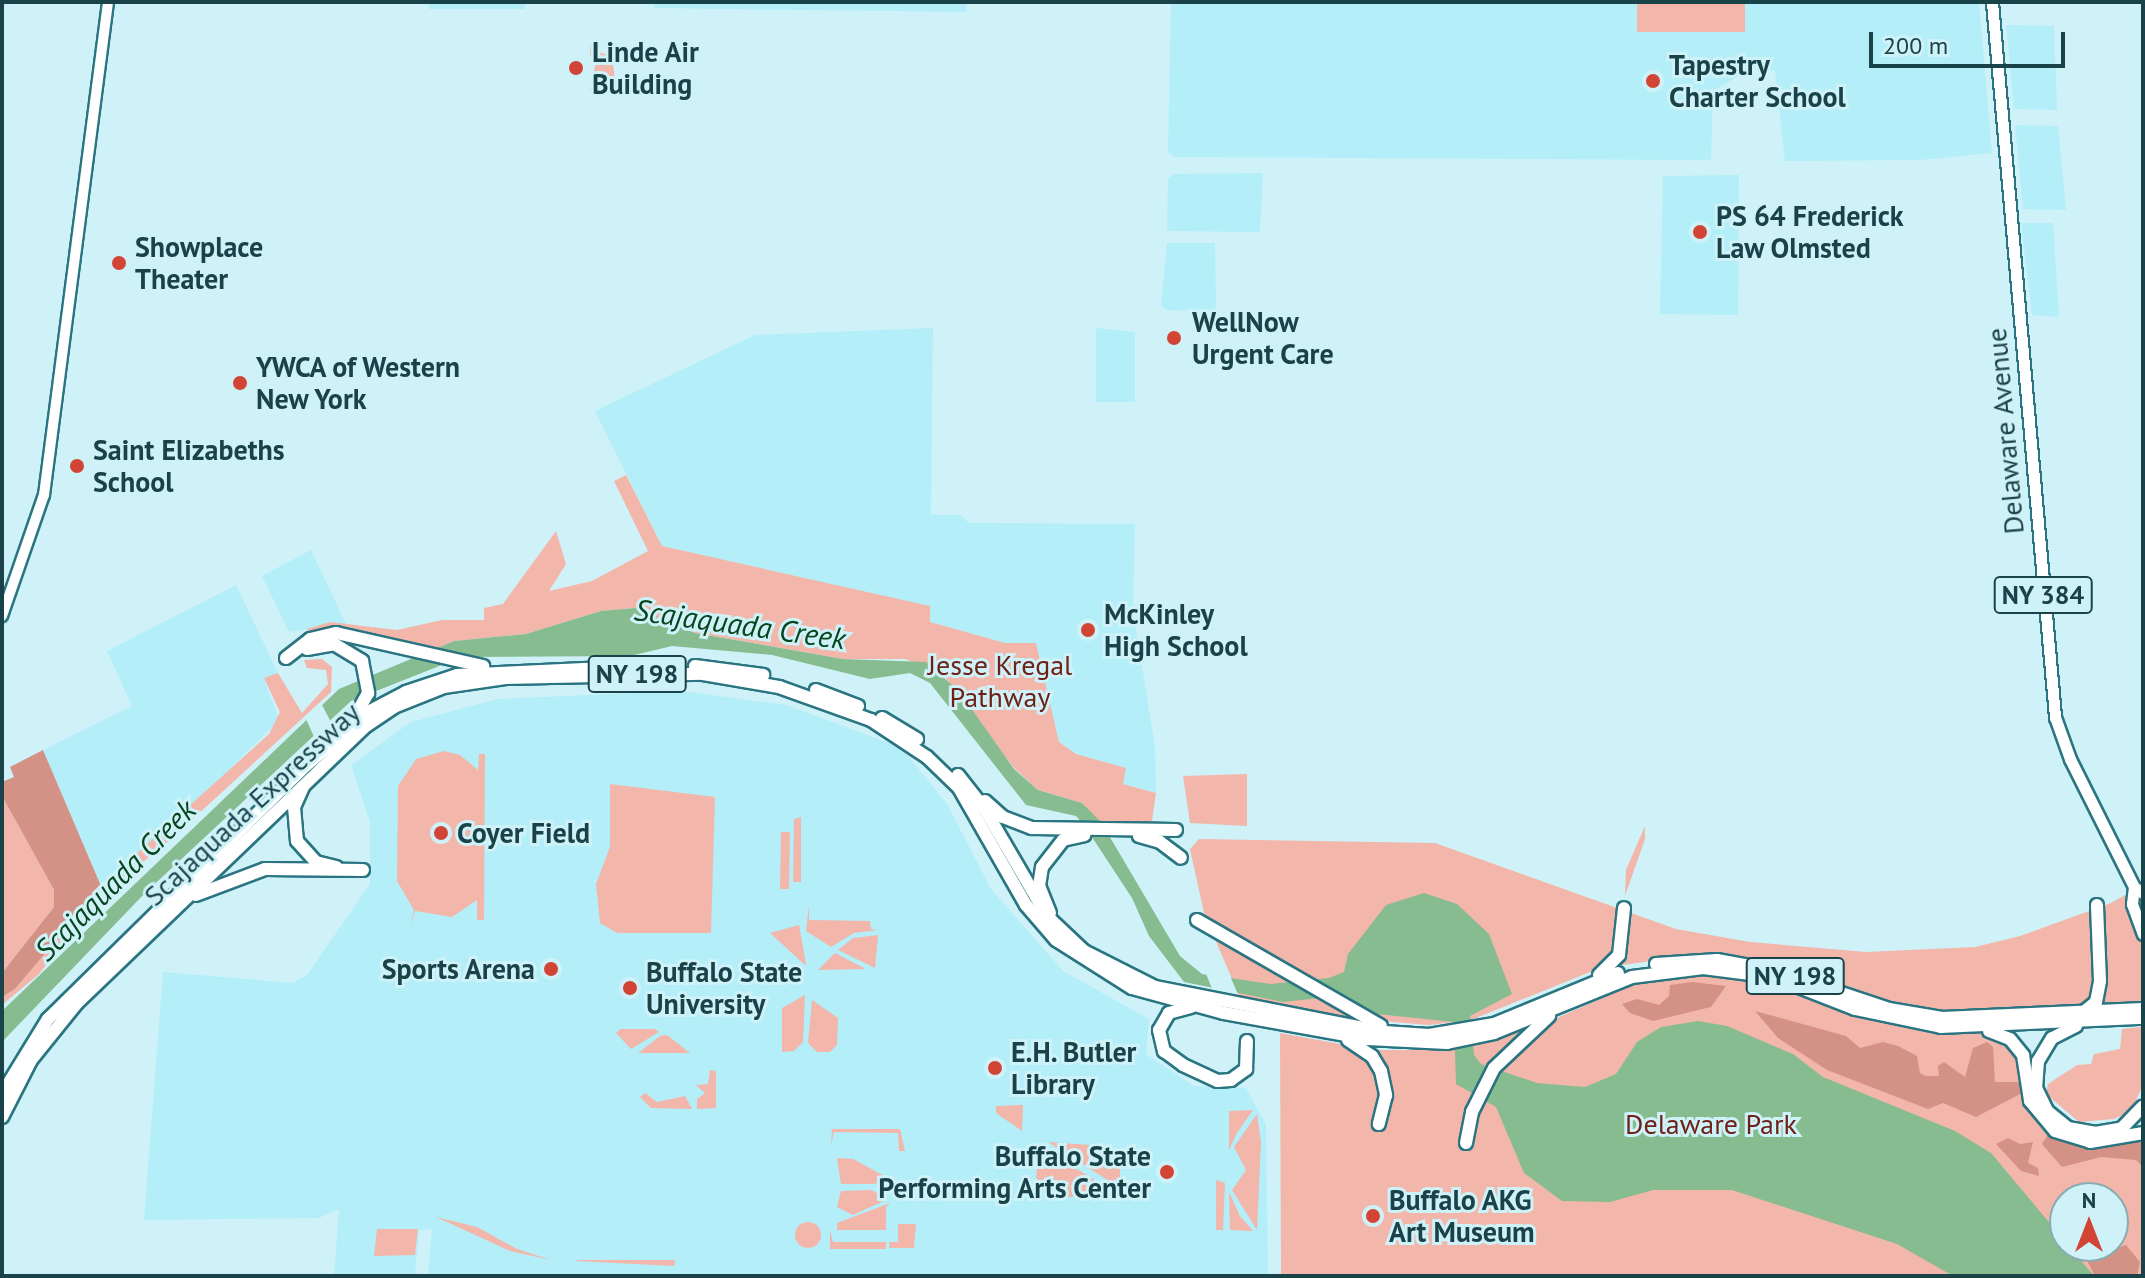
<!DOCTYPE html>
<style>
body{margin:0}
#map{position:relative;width:2145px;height:1278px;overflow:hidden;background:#cff2f8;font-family:"PT Sans",sans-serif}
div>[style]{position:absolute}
.built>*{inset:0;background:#b3eef9}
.green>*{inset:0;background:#f3b6ab}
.round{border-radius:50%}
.forest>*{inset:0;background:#d49286}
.water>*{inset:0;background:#87bc91}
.pier>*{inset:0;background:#cff2f8}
.roads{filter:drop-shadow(2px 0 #2a7581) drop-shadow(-2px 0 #2a7581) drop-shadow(0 2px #2a7581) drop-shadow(0 -2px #2a7581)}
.secondary>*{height:10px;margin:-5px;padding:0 5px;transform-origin:5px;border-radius:5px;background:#fff}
.primary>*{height:11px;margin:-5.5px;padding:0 5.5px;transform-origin:5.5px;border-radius:5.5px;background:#fff}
.trunk>*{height:12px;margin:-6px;padding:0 6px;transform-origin:6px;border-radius:6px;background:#fff}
.dots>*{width:22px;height:22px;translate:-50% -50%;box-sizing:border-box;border:4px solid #cff2f8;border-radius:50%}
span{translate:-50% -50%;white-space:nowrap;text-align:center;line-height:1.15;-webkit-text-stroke:6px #cff2f8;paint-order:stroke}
.shield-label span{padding:2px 6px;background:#cff2f8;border:2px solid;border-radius:6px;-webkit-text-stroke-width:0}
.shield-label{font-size:26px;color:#1a4349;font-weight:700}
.poi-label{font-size:28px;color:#1a4349;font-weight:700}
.left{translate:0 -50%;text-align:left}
.right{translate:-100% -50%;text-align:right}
.street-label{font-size:28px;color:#1a4349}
.park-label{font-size:28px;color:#6f2017}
.water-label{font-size:30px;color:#06451d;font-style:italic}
.frame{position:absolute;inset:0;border:4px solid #1a4349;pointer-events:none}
.north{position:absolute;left:2049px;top:1182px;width:80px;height:80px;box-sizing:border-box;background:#cff2f8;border:2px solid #87acb2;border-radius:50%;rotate:0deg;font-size:22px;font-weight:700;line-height:32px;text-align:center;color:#1a4349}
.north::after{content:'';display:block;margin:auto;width:28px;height:36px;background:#d24535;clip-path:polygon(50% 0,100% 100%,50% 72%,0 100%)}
.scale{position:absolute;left:1869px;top:32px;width:196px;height:36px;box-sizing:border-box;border:4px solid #1a4349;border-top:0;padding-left:10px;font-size:24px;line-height:28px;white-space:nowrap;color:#1a4349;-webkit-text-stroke:6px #cff2f8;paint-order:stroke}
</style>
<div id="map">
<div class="built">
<i style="clip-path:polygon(429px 2px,525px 2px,525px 9px,429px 9px)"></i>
<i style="clip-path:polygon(654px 2px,966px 2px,966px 12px,654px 8px)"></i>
<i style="clip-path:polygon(1171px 2px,1979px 2px,1992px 153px,1920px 160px,1785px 161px,1775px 71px,1752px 68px,1713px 91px,1711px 160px,1174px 157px,1168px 152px)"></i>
<i style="clip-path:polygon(2006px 25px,2054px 26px,2057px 110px,2014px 109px)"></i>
<i style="clip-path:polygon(2015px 125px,2058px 126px,2066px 210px,2023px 209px)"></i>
<i style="clip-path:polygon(1263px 173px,1260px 232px,1167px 231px,1168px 179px,1174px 174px)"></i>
<i style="clip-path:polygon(1739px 175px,1738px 315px,1660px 314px,1663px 176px)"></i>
<i style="clip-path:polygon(2021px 223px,2053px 223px,2059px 317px,2032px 315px)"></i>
<i style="clip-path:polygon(1167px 243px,1215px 243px,1216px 311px,1167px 310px,1161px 305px)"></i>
<i style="clip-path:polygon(933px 328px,931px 515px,960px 515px,969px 523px,1135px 524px,1133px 610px,1155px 747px,1156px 793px,1123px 784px,1126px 768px,1076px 754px,1059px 742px,1035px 643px,1005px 643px,930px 622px,929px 606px,662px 546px,595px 411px,755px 335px)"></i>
<i style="clip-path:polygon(1096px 328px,1135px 332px,1135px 402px,1096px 402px)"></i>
<i style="clip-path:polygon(311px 550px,346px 624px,289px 632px,262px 576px)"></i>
<i style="clip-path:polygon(236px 585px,278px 673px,264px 679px,279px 720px,186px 813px,101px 886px,43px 750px,132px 706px,107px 651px)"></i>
<i style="clip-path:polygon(681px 691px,786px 705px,889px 743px,908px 756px,947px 804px,991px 889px,1063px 971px,1149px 1019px,1146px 1054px,1194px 1086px,1246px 1088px,1266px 1125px,1268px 1276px,428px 1276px,432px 1229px,419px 1230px,415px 1274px,334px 1275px,339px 1209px,319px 1218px,144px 1220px,163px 972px,293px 983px,307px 975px,370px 884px,370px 822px,351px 765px,411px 722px,498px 699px)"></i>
</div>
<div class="green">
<i style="clip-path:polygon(1637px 2px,1745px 2px,1745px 32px,1637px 32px)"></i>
<i style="clip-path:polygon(590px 46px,604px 54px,620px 46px,620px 62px,613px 63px,616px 91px,590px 90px,597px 57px,590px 56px)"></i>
<i style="clip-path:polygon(626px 475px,662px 546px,930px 606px,930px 622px,1005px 643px,1036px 643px,1059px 742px,1076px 754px,1126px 768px,1123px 784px,1156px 793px,1152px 821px,1144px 826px,1102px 825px,1082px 803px,1038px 790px,1014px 768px,942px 673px,905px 659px,843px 659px,695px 633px,635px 608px,601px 611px,526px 634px,454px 641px,431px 651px,355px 629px,310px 635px,307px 629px,330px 622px,397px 630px,442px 620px,484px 620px,484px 608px,503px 604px,556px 531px,566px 564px,549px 591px,592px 581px,648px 551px,614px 481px)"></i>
<i style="clip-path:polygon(322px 659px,332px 667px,331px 692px,171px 839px,86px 909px,78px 926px,39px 974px,2px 1005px,2px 997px,15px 989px,85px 900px,269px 734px,280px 712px,264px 678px,278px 673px,302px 713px,328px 684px,326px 670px,307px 668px,304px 660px)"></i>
<i style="clip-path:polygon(444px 751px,460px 755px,478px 770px,479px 754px,485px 754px,484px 920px,477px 920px,477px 900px,452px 917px,415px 911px,410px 927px,414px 910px,397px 881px,398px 786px,416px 759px)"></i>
<i style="clip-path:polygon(1247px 774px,1247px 826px,1190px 823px,1183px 776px)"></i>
<i style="clip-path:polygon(610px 784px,715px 797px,711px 933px,617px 933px,600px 923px,596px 884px,610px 847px)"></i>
<i style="clip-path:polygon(2px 796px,54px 890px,54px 907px,2px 973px)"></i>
<i style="clip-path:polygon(801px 817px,801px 882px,793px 882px,794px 819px)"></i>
<i style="clip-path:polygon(1645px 826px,1645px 839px,1625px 896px,1626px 870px)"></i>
<i style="clip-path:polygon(781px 832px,790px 832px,789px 889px,780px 889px)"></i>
<i style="clip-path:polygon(1199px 839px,1435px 843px,1676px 929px,1750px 942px,1866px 952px,1975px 947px,2020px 936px,2111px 903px,2143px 885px,2143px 1007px,1929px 1011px,1846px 990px,1771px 963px,1703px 954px,1600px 968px,1471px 1020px,1429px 1025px,1346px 1018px,1240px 998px,1204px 913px,1190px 849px)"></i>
<i style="clip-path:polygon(809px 905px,809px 920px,870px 921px,871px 929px,877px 930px,854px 933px,831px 947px,806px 931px)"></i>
<i style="clip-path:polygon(799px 925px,806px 964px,805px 965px,770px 933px)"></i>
<i style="clip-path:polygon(878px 935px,875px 968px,838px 950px,853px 938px)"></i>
<i style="clip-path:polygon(835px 953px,864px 968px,865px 969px,818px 970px)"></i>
<i style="clip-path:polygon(evenodd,1709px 973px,1766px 981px,1896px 1024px,1995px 1034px,2017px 1053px,2032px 1110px,2056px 1136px,2089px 1147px,2143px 1134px,2143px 1276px,1281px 1276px,1280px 1033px,1373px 1050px,1453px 1050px,1550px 1021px,1639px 982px,1709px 973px,2065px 1198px,2113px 1198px,2113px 1246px,2065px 1246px,2065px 1198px)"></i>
<i style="clip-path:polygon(805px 995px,803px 1042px,794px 1051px,782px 1052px,782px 1008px)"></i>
<i style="clip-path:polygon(812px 1000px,838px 1018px,837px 1045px,830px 1052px,817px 1052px,808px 1043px)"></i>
<i style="clip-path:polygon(2141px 1027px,2143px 1085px,2131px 1111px,2114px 1119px,2079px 1122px,2046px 1094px,2048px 1084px,2077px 1065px,2091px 1064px,2094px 1054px,2120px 1049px,2122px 1029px)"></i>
<i style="clip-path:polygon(620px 1029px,655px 1029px,659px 1032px,631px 1049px,616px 1033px)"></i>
<i style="clip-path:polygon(667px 1035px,690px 1053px,638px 1053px,660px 1036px)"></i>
<i style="clip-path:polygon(710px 1070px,716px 1071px,716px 1108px,697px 1109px,697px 1099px,705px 1093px,696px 1085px,708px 1084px)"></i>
<i style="clip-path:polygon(645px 1093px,657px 1102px,685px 1096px,692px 1109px,651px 1108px,640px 1097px)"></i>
<i style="clip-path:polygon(1023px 1105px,1022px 1131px,996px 1113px,996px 1106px)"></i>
<i style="clip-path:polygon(1253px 1110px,1237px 1133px,1229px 1150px,1229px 1111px)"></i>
<i style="clip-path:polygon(1257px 1114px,1261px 1142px,1257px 1230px,1232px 1190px,1246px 1170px,1234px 1147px)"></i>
<i style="clip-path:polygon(832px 1129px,900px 1129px,905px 1151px,899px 1151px,898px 1133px,834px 1132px,831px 1144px)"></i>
<i style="clip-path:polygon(1048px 1142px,1104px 1146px,1120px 1159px,1120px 1188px)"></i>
<i style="clip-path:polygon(1040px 1146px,1114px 1192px,1114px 1197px,1047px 1197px,1036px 1177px)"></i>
<i style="clip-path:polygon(837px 1158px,853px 1159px,888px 1178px,874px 1184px,841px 1184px)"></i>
<i style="clip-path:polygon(1216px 1180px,1225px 1183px,1223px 1230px,1216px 1230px)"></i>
<i style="clip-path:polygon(871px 1190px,888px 1199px,853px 1215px,837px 1207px,841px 1191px)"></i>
<i style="clip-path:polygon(1229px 1192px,1240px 1216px,1253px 1231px,1230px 1230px)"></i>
<i style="clip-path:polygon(890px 1203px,886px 1207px,886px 1230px,837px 1230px,837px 1223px)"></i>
<i style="clip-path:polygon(436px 1217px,477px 1227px,517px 1249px,551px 1260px,510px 1251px)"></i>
<i class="round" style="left:795px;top:1222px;width:26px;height:26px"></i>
<i style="clip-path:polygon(898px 1224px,916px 1224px,914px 1248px,889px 1248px,889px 1242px,898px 1242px)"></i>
<i style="clip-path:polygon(377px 1229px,418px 1229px,415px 1255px,374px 1256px)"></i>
<i style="clip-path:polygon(830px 1230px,833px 1242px,886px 1242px,886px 1249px,830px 1249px)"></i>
<i style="clip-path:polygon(675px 1260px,674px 1266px,576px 1261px,577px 1260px)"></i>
</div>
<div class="forest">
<i style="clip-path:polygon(43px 750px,101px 886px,15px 989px,2px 997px,2px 973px,54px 907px,54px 890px,2px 796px,2px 782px,14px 777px,10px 767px)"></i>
<i style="clip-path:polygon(1692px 982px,1726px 986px,1711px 1007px,1653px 1021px,1630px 1013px,1622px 1004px,1637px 999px,1659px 1005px,1669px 996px,1670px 985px)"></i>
<i style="clip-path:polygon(1755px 1011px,1846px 1036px,1860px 1048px,1883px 1042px,1898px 1046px,1917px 1056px,1920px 1073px,1926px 1076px,1939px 1076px,1938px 1066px,1944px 1062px,1965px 1077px,1973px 1048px,1987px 1042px,1993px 1047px,1995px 1082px,2023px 1082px,2024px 1092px,1976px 1117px,1943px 1103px,1928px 1109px,1827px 1070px,1778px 1038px)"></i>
<i style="clip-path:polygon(2049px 1133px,2089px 1148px,2143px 1140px,2143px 1167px,2136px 1160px,2101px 1157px,2062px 1167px,2042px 1144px)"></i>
<i style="clip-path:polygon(2008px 1138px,2020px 1144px,2033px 1142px,2028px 1163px,2038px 1168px,2039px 1176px,2021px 1171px,1996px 1144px)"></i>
<i style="clip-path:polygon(2126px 1245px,2140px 1262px,2137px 1276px,2095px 1276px,2085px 1257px,2090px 1249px,2104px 1252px)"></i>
</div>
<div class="water">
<i style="clip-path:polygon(635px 608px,695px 633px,843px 659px,926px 662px,959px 691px,1014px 769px,1038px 790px,1082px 803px,1101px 822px,1180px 956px,1202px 974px,1271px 984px,1329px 978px,1344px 972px,1348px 954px,1386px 905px,1424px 893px,1457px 904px,1489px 934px,1512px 994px,1470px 1016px,1474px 1055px,1481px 1064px,1537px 1083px,1585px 1087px,1616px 1074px,1637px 1042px,1661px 1027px,1698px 1021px,1727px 1026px,1793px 1054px,1823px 1077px,1955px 1131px,1991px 1153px,2094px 1276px,1953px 1276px,1897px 1244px,1732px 1190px,1653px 1190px,1610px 1202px,1562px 1201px,1524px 1173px,1496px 1107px,1456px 1084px,1454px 1022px,1377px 1014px,1339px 996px,1283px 1002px,1184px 982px,1149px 936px,1132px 898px,1084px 825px,1076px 816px,1026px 805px,930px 683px,910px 673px,870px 679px,772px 655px,672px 646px,630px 656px,462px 657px,351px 701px,145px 893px,2px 1042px,2px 1011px,339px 689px,454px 641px,526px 634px,601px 611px)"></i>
</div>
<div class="pier">
<i style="clip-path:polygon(321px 703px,333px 726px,316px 741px,306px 719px)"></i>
<i style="clip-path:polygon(1205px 971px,1230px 976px,1240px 999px,1214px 994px)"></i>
</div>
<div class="roads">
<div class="secondary">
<i style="left:2px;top:616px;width:128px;rotate:-70.9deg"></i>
<i style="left:44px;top:495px;width:497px;rotate:-82.6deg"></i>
</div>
<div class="primary">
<i style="left:1992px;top:2px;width:718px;rotate:84.96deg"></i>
<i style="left:2055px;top:717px;width:45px;rotate:70.3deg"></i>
<i style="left:2070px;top:759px;width:143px;rotate:63.4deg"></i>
<i style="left:2134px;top:887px;width:11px;rotate:34deg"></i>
<i style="left:2134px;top:887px;width:17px;rotate:97deg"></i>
<i style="left:2132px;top:904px;width:32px;rotate:70deg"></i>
</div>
<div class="trunk">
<i style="left:307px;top:649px;width:27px;rotate:-10deg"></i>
<i style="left:334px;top:644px;width:33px;rotate:31deg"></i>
<i style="left:362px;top:661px;width:33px;rotate:79deg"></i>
<i style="left:368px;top:693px;width:26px;rotate:119deg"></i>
<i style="left:286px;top:658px;width:31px;rotate:-38deg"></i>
<i style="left:310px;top:639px;width:27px;rotate:-13deg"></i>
<i style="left:336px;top:633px;width:151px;rotate:12.7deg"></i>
<i style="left:695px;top:666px;width:69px;rotate:7.5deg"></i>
<i style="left:816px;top:690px;width:45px;rotate:20.9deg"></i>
<i style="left:882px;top:718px;width:41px;rotate:31deg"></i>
<i style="left:958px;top:775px;width:42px;rotate:51.8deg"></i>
<i style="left:984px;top:808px;width:125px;rotate:59.7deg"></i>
<i style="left:1047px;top:916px;width:51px;rotate:43.4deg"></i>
<i style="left:1084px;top:951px;width:80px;rotate:26.9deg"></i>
<i style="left:1155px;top:987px;width:234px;rotate:11.1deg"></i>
<i style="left:1385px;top:1032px;width:44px;rotate:3.9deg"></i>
<i style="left:1429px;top:1035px;width:66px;rotate:-9.6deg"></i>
<i style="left:1494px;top:1024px;width:134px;rotate:-22.4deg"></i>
<i style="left:303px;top:787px;width:22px;rotate:114deg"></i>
<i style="left:294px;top:807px;width:34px;rotate:85deg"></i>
<i style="left:297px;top:841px;width:28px;rotate:48deg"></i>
<i style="left:316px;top:862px;width:21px;rotate:14deg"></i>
<i style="left:985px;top:801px;width:24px;rotate:42deg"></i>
<i style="left:1003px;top:817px;width:31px;rotate:21deg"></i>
<i style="left:1032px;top:828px;width:144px;rotate:0.8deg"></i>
<i style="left:1139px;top:836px;width:22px;rotate:16deg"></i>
<i style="left:1160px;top:842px;width:26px;rotate:37deg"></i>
<i style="left:196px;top:895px;width:74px;rotate:-20.6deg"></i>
<i style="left:265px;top:869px;width:98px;rotate:0.6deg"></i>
<i style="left:1050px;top:913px;width:29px;rotate:-112deg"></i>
<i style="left:1039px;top:886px;width:19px;rotate:-81deg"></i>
<i style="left:1042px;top:867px;width:34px;rotate:-52deg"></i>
<i style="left:1063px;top:840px;width:22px;rotate:-13deg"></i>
<i style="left:1197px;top:920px;width:212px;rotate:29.9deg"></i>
<i style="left:1656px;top:964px;width:61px;rotate:-3.8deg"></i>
<i style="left:1717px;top:960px;width:68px;rotate:10.2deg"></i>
<i style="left:1599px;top:975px;width:28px;rotate:-45deg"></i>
<i style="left:1619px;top:955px;width:47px;rotate:-83.9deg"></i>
<i style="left:1835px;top:991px;width:57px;rotate:18.4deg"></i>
<i style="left:1889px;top:1009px;width:54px;rotate:9.6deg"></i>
<i style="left:1942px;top:1018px;width:201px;rotate:-2.6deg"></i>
<i style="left:1191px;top:1007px;width:23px;rotate:165deg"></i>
<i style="left:1169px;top:1013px;width:20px;rotate:120deg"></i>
<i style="left:1159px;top:1030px;width:22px;rotate:77deg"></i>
<i style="left:1164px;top:1051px;width:24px;rotate:36deg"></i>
<i style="left:1183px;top:1065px;width:38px;rotate:25deg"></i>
<i style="left:1218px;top:1081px;width:13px;rotate:-4deg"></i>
<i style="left:1231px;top:1080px;width:19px;rotate:-36deg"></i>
<i style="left:1246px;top:1069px;width:28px;rotate:-88deg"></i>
<i style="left:2085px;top:1011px;width:14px;rotate:-39deg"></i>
<i style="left:2096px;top:1002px;width:21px;rotate:-79deg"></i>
<i style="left:2100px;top:981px;width:76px;rotate:-92.3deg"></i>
<i style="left:2076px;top:1026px;width:27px;rotate:153deg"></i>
<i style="left:2052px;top:1038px;width:27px;rotate:121deg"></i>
<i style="left:2038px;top:1061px;width:27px;rotate:94deg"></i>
<i style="left:2036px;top:1088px;width:25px;rotate:64deg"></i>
<i style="left:2047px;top:1111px;width:27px;rotate:39deg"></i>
<i style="left:2068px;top:1128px;width:27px;rotate:10deg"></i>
<i style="left:2095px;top:1133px;width:27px;rotate:-10deg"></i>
<i style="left:2122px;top:1128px;width:30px;rotate:-46deg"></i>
<i style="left:1989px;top:1031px;width:22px;rotate:21deg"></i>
<i style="left:2010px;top:1039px;width:21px;rotate:51deg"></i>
<i style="left:2023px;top:1055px;width:47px;rotate:81.3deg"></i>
<i style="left:2030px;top:1101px;width:39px;rotate:50deg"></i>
<i style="left:2055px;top:1131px;width:37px;rotate:17deg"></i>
<i style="left:2090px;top:1142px;width:54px;rotate:-9.6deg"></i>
<i style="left:1348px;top:1040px;width:29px;rotate:34deg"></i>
<i style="left:1372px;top:1056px;width:17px;rotate:59deg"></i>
<i style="left:1381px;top:1071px;width:25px;rotate:78deg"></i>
<i style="left:1386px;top:1095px;width:30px;rotate:104deg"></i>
<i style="left:2px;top:1094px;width:88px;rotate:-58.5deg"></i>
<i style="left:48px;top:1019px;width:356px;rotate:-44.5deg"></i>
<i style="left:302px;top:769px;width:87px;rotate:-40.8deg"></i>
<i style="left:368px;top:712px;width:43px;rotate:-27.8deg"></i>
<i style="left:406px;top:692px;width:54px;rotate:-18.4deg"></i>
<i style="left:457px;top:675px;width:211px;rotate:-2.7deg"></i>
<i style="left:2px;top:1117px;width:64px;rotate:-63deg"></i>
<i style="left:31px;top:1060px;width:73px;rotate:-51.1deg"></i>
<i style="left:77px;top:1003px;width:400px;rotate:-43.8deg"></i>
<i style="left:366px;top:726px;width:34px;rotate:-34deg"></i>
<i style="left:394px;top:707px;width:54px;rotate:-21.8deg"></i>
<i style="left:444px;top:687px;width:62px;rotate:-8.4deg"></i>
<i style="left:505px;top:678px;width:198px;rotate:-1.2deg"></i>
<i style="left:703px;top:674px;width:77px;rotate:9.7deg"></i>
<i style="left:779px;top:687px;width:98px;rotate:19.7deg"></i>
<i style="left:871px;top:720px;width:67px;rotate:33.5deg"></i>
<i style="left:927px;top:757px;width:45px;rotate:44.1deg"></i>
<i style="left:959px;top:788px;width:135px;rotate:60.2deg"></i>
<i style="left:1026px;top:905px;width:46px;rotate:49.4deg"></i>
<i style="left:1056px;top:940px;width:90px;rotate:32.3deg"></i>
<i style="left:1132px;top:988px;width:95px;rotate:15.2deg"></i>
<i style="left:1224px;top:1013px;width:145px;rotate:10.3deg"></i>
<i style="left:1367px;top:1039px;width:80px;rotate:2.9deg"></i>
<i style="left:1447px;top:1043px;width:48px;rotate:-12deg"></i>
<i style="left:1494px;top:1033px;width:149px;rotate:-22.1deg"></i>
<i style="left:1632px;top:977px;width:72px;rotate:-7.2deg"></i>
<i style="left:1703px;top:968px;width:71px;rotate:7.3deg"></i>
<i style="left:1773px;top:977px;width:88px;rotate:21.3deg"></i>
<i style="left:1855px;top:1009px;width:88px;rotate:11.8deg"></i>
<i style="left:1941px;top:1027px;width:202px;rotate:-2.6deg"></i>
<i style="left:1466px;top:1143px;width:32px;rotate:-79deg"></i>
<i style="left:1472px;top:1112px;width:49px;rotate:-63.4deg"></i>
<i style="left:1494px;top:1068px;width:76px;rotate:-43.4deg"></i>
</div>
</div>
<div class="dots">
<i style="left:576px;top:68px;background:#d24535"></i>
<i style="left:1653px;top:81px;background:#d24535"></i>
<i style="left:1700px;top:232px;background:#d24535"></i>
<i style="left:119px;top:263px;background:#d24535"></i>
<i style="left:1174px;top:338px;background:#d24535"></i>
<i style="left:240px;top:383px;background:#d24535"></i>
<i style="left:77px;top:466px;background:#d24535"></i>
<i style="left:1088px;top:630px;background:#d24535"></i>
<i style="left:441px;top:833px;background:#d24535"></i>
<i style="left:551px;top:969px;background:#d24535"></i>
<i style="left:630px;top:988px;background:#d24535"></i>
<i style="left:995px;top:1068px;background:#d24535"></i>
<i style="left:1167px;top:1172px;background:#d24535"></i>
<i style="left:1373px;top:1216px;background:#d24535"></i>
</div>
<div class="shield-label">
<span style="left:2043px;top:595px">NY 384</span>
<span style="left:637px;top:674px">NY 198</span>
<span style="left:1795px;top:976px">NY 198</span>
</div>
<div class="poi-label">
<span class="left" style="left:592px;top:68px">Linde Air<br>Building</span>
<span class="left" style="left:1669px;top:81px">Tapestry<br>Charter School</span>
<span class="left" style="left:1716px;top:232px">PS 64 Frederick<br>Law Olmsted</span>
<span class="left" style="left:135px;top:263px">Showplace<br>Theater</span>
<span class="left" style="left:1192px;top:338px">WellNow<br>Urgent Care</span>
<span class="left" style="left:256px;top:383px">YWCA of Western<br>New York</span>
<span class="left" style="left:93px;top:466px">Saint Elizabeths<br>School</span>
<span class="left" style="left:1104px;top:630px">McKinley<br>High School</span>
<span class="left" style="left:457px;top:833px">Coyer Field</span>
<span class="right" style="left:535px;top:969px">Sports Arena</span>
<span class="left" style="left:646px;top:988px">Buffalo State<br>University</span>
<span class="left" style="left:1011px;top:1068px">E.H. Butler<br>Library</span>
<span class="right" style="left:1151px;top:1172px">Buffalo State<br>Performing Arts Center</span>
<span class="left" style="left:1389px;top:1216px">Buffalo AKG<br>Art Museum</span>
</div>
<div class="street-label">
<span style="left:2005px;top:431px;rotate:-95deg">Delaware Avenue</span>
<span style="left:252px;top:804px;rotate:-43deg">Scajaquada Expressway</span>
</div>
<div class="park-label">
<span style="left:1000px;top:681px">Jesse Kregal<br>Pathway</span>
<span style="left:1711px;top:1124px">Delaware Park</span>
</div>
<div class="water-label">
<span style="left:740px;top:624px;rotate:8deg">Scajaquada Creek</span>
<span style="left:115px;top:880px;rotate:-45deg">Scajaquada Creek</span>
</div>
<div class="frame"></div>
<div class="north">N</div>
<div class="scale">200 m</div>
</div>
